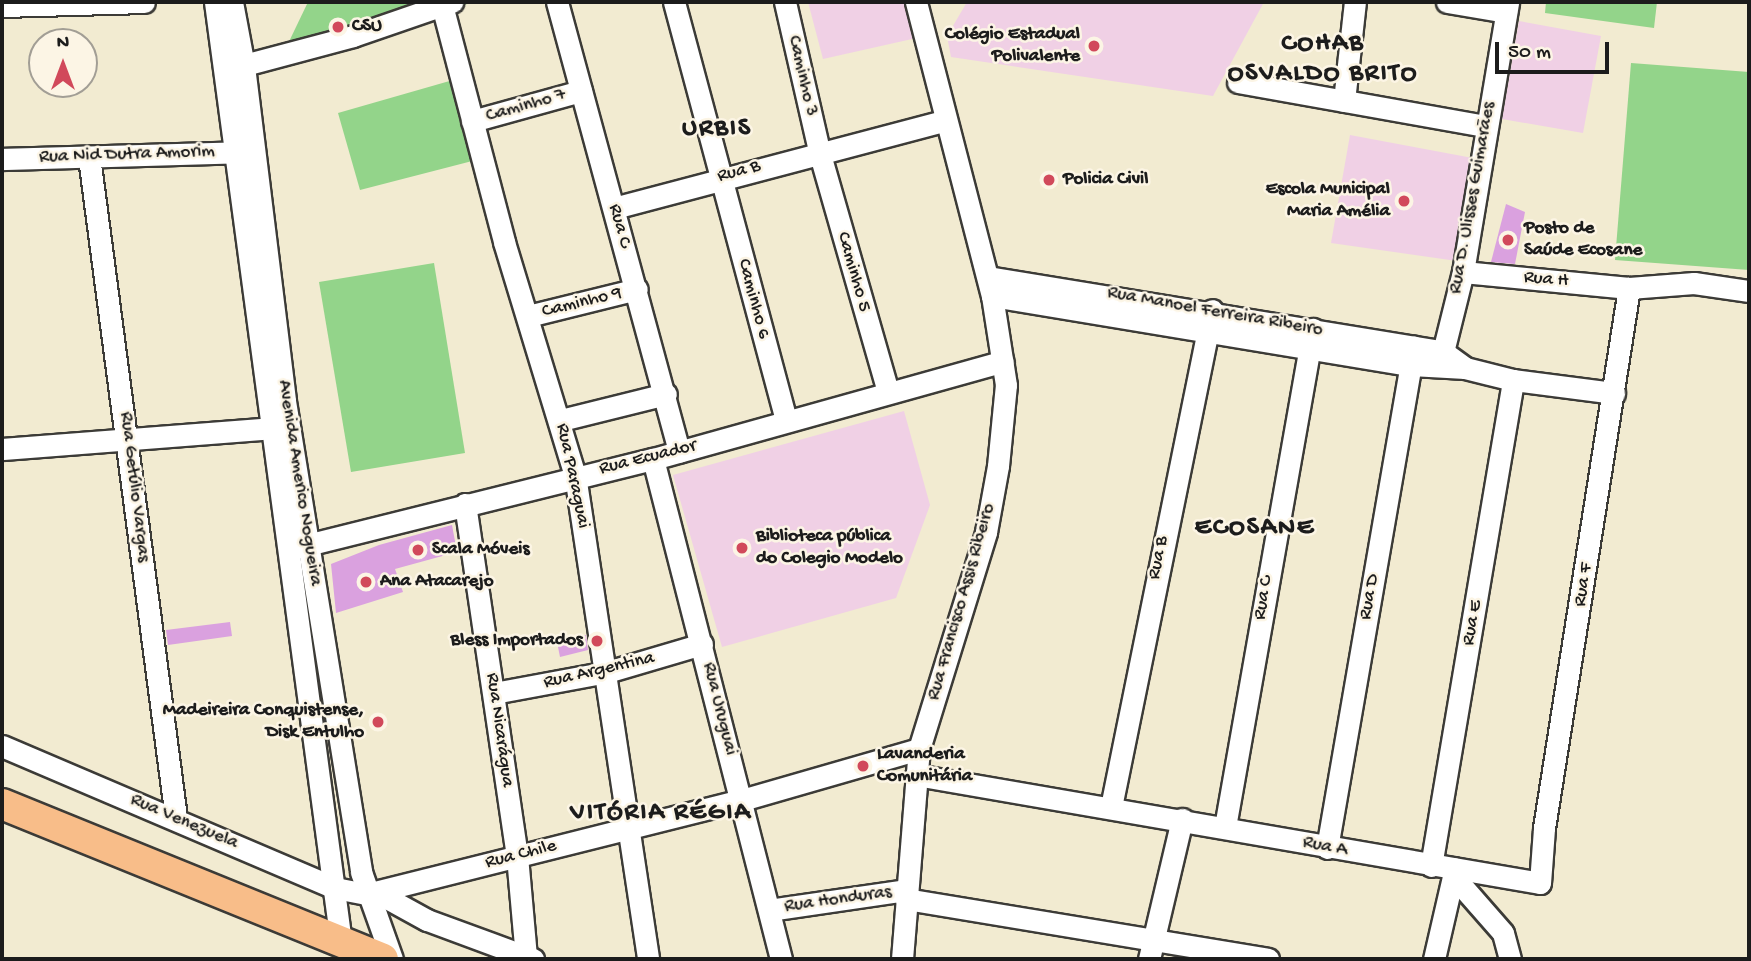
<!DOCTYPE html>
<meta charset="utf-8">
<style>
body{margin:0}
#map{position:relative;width:1751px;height:961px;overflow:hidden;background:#f2ebd1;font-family:"Gochi Hand",sans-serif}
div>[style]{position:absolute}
.built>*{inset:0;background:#f0d0e5}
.green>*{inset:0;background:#93d48a}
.building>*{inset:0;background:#daa1df}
.roads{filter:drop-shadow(2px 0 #3c3b37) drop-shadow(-2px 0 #3c3b37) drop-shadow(0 2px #3c3b37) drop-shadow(0 -2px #3c3b37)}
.minor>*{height:21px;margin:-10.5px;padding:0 10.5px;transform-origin:10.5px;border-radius:10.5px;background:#fff}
.highway>*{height:30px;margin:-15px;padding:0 15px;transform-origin:15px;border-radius:15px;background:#f8bd89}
.dots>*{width:19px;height:19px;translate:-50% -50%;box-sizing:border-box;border:4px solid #fcf5e5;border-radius:50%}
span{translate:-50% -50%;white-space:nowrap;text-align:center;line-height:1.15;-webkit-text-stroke:5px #fcf5e5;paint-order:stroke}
.poi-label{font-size:19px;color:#1c1c1c;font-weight:700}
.left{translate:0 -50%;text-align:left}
.right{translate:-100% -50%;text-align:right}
.street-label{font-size:19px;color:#1c1c1c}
.district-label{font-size:26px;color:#1c1c1c;font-weight:700;letter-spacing:2px}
.frame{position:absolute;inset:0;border:4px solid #1c1c1c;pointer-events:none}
.north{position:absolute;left:28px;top:28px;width:70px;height:70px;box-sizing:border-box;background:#fcf5e5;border:2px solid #a29e95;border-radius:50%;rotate:0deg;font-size:19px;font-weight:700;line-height:28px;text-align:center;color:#1c1c1c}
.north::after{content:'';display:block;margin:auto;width:24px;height:32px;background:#d1495b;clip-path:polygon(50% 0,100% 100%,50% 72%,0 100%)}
.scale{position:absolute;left:1495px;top:42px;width:114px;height:32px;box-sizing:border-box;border:4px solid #1c1c1c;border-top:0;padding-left:9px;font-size:21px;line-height:24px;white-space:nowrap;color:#1c1c1c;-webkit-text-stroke:5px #fcf5e5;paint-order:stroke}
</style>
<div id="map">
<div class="built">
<i style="clip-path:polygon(808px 2px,910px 2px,921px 37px,823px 59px)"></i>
<i style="clip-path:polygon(967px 2px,1264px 2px,1213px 96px,951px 57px,947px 36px)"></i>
<i style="clip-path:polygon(1519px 21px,1601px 36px,1583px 133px,1502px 119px)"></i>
<i style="clip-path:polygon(1350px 135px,1478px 159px,1457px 261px,1331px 243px)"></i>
<i style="clip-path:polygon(904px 411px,930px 505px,896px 598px,722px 647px,673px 475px)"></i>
</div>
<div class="green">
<i style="clip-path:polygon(308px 2px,475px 2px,284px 52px)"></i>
<i style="clip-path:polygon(1546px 2px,1657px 2px,1654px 28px,1545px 13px)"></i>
<i style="clip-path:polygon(1631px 63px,1749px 72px,1749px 270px,1615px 260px)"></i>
<i style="clip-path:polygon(460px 78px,480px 159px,360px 190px,338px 113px)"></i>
<i style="clip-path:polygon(434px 263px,465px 453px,351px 472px,319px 282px)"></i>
</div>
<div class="building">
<i style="clip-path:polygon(1506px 204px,1525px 212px,1515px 264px,1491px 262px)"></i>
<i style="clip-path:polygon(452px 525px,457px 552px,395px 569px,403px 592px,336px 613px,331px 564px,379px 545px)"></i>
<i style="clip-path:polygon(230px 622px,232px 636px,168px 645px,166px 630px)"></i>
<i style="clip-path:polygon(586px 635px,588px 650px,560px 657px,557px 642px)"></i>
</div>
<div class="roads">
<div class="minor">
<i style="left:215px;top:2px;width:948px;rotate:82.37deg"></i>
<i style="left:232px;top:2px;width:65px;rotate:79.4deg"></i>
<i style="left:244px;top:66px;width:337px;rotate:83deg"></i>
<i style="left:285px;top:401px;width:477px;rotate:80.8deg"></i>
<i style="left:361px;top:872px;width:92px;rotate:70.4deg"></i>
<i style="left:557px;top:2px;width:466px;rotate:74.8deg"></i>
<i style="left:674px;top:2px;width:434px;rotate:75deg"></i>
<i style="left:785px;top:2px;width:153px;rotate:77.1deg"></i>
<i style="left:819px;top:151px;width:251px;rotate:74deg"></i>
<i style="left:1447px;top:2px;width:60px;rotate:9.6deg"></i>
<i style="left:442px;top:5px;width:245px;rotate:75.3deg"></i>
<i style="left:504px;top:242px;width:244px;rotate:73.1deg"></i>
<i style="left:575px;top:475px;width:489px;rotate:81.4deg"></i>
<i style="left:2px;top:6px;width:142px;rotate:-1.6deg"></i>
<i style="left:233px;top:68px;width:124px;rotate:-14.9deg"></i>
<i style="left:353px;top:36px;width:105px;rotate:-19deg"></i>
<i style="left:1238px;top:82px;width:251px;rotate:10.1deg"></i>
<i style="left:1344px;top:101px;width:100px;rotate:-83.7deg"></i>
<i style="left:472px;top:121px;width:113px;rotate:-15.4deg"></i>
<i style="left:89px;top:157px;width:667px;rotate:82.5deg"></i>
<i style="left:2px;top:159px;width:245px;rotate:-1.6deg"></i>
<i style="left:614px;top:208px;width:343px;rotate:-14.8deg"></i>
<i style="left:1463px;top:272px;width:167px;rotate:5.5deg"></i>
<i style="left:1629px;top:288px;width:65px;rotate:-4.4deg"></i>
<i style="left:1694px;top:283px;width:56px;rotate:8.3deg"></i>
<i style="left:988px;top:277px;width:460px;rotate:9.3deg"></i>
<i style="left:1442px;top:351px;width:29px;rotate:36deg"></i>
<i style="left:992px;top:296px;width:425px;rotate:9.4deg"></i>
<i style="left:1411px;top:365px;width:54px;rotate:3.2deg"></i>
<i style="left:1465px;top:368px;width:49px;rotate:14deg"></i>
<i style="left:1513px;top:380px;width:102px;rotate:7.3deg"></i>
<i style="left:528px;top:316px;width:112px;rotate:-13.9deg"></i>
<i style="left:1440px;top:364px;width:95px;rotate:-76deg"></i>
<i style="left:1463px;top:272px;width:274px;rotate:-80.5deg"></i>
<i style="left:561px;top:420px;width:108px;rotate:-13.9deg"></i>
<i style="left:2px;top:449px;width:285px;rotate:-4.4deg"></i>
<i style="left:653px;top:459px;width:516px;rotate:75.64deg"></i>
<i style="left:465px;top:504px;width:356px;rotate:81.6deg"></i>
<i style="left:517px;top:856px;width:100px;rotate:84.9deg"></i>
<i style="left:295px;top:548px;width:369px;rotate:-14deg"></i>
<i style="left:653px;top:459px;width:363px;rotate:-15.6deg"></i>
<i style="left:494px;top:693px;width:115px;rotate:-10.5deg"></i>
<i style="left:607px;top:672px;width:99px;rotate:-16.4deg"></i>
<i style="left:2px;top:746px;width:362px;rotate:23.1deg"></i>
<i style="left:335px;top:888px;width:33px;rotate:11deg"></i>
<i style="left:367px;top:894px;width:387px;rotate:-14.1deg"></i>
<i style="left:742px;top:800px;width:184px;rotate:-16.1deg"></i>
<i style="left:916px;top:775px;width:633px;rotate:9.82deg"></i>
<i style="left:1540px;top:883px;width:55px;rotate:-85.8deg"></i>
<i style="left:1544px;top:828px;width:547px;rotate:-81.05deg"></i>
<i style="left:1111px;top:807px;width:507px;rotate:-78.51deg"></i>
<i style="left:1225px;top:827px;width:506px;rotate:-79.98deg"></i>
<i style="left:1327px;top:848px;width:509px;rotate:-80.17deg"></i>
<i style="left:1431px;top:866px;width:493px;rotate:-80.4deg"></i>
<i style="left:1454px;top:877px;width:74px;rotate:48.8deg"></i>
<i style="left:1503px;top:933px;width:27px;rotate:75deg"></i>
<i style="left:376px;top:892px;width:58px;rotate:28.8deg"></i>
<i style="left:427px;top:920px;width:113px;rotate:20.2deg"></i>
<i style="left:906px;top:899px;width:367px;rotate:9.4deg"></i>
<i style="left:769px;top:910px;width:138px;rotate:-8.3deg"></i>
<i style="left:902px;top:959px;width:211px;rotate:-85.4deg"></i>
<i style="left:919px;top:749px;width:227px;rotate:-72.8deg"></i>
<i style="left:986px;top:532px;width:67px;rotate:-79.7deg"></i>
<i style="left:998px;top:466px;width:81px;rotate:-84.4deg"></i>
<i style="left:1006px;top:385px;width:90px;rotate:-98.9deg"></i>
<i style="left:992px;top:296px;width:304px;rotate:-104.5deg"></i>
<i style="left:1149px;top:959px;width:144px;rotate:-76.7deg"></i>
<i style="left:1434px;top:959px;width:93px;rotate:-77deg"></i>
</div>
<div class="highway">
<i style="left:2px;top:804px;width:411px;rotate:22.1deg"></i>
</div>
</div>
<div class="dots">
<i style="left:338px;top:27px;background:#d1495b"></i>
<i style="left:1094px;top:46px;background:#d1495b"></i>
<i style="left:1049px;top:180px;background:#d1495b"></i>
<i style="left:1404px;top:201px;background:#d1495b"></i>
<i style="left:1508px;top:240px;background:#d1495b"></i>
<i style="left:742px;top:548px;background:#d1495b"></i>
<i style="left:418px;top:550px;background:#d1495b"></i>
<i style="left:366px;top:582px;background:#d1495b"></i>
<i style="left:597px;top:641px;background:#d1495b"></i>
<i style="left:378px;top:722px;background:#d1495b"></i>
<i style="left:863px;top:766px;background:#d1495b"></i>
</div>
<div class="poi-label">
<span class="left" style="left:352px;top:27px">CSU</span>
<span class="right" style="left:1080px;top:46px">Colégio Estadual<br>Polivalente</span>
<span class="left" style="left:1063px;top:180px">Policia Civil</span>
<span class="right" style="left:1390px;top:201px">Escola Municipal<br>Maria Amélia</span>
<span class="left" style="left:1524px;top:240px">Posto de<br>Saúde Ecosane</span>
<span class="left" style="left:756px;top:548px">Biblioteca pública<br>do Colegio Modelo</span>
<span class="left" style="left:432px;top:550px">Scala Móveis</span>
<span class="left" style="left:380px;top:582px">Ana Atacarejo</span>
<span class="right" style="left:583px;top:641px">Bless Importados</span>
<span class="right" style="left:364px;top:722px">Madeireira Conquistense,<br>Disk Entulho</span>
<span class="left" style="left:877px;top:766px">Lavanderia<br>Comunitária</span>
</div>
<div class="street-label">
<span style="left:802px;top:76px;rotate:77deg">Caminho 3</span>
<span style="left:526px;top:106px;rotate:-16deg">Caminho 7</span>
<span style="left:127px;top:155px;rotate:-2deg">Rua Nid Dutra Amorim</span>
<span style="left:739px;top:172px;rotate:-15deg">Rua B</span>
<span style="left:1473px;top:198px;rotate:-80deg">Rua D. Ulisses Guimarães</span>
<span style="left:619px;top:226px;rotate:75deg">Rua C</span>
<span style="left:853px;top:272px;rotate:74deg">Caminho 5</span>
<span style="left:1546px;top:280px;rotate:5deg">Rua H</span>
<span style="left:753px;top:299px;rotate:75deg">Caminho 6</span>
<span style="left:582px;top:303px;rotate:-14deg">Caminho 9</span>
<span style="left:1215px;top:312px;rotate:10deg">Rua Manoel Ferreira Ribeiro</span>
<span style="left:648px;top:458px;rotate:-14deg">Rua Ecuador</span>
<span style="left:572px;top:476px;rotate:78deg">Rua Paraguai</span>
<span style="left:299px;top:483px;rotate:81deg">Avenida Americo Nogueira</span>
<span style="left:134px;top:487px;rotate:83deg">Rua Getúlio Vargas</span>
<span style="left:1159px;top:558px;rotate:-79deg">Rua B</span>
<span style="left:1584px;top:585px;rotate:-81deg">Rua F</span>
<span style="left:1370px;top:597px;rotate:-80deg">Rua D</span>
<span style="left:1264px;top:598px;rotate:-81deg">Rua C</span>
<span style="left:962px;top:602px;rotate:-74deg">Rua Francisco Assis Ribeiro</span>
<span style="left:1473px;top:623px;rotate:-80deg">Rua E</span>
<span style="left:599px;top:671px;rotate:-13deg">Rua Argentina</span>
<span style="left:719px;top:709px;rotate:76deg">Rua Uruguai</span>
<span style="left:499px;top:730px;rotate:82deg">Rua Nicarágua</span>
<span style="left:184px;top:822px;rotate:23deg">Rua Venezuela</span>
<span style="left:1325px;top:847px;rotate:11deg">Rua A</span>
<span style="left:521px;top:855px;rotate:-14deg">Rua Chile</span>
<span style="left:838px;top:900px;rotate:-8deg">Rua Honduras</span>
</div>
<div class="district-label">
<span style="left:1323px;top:60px">COHAB<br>OSVALDO BRITO</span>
<span style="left:717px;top:130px">URBIS</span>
<span style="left:1255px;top:529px">ECOSANE</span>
<span style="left:661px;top:814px">VITÓRIA RÉGIA</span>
</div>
<div class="frame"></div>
<div class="north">N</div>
<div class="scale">50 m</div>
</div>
